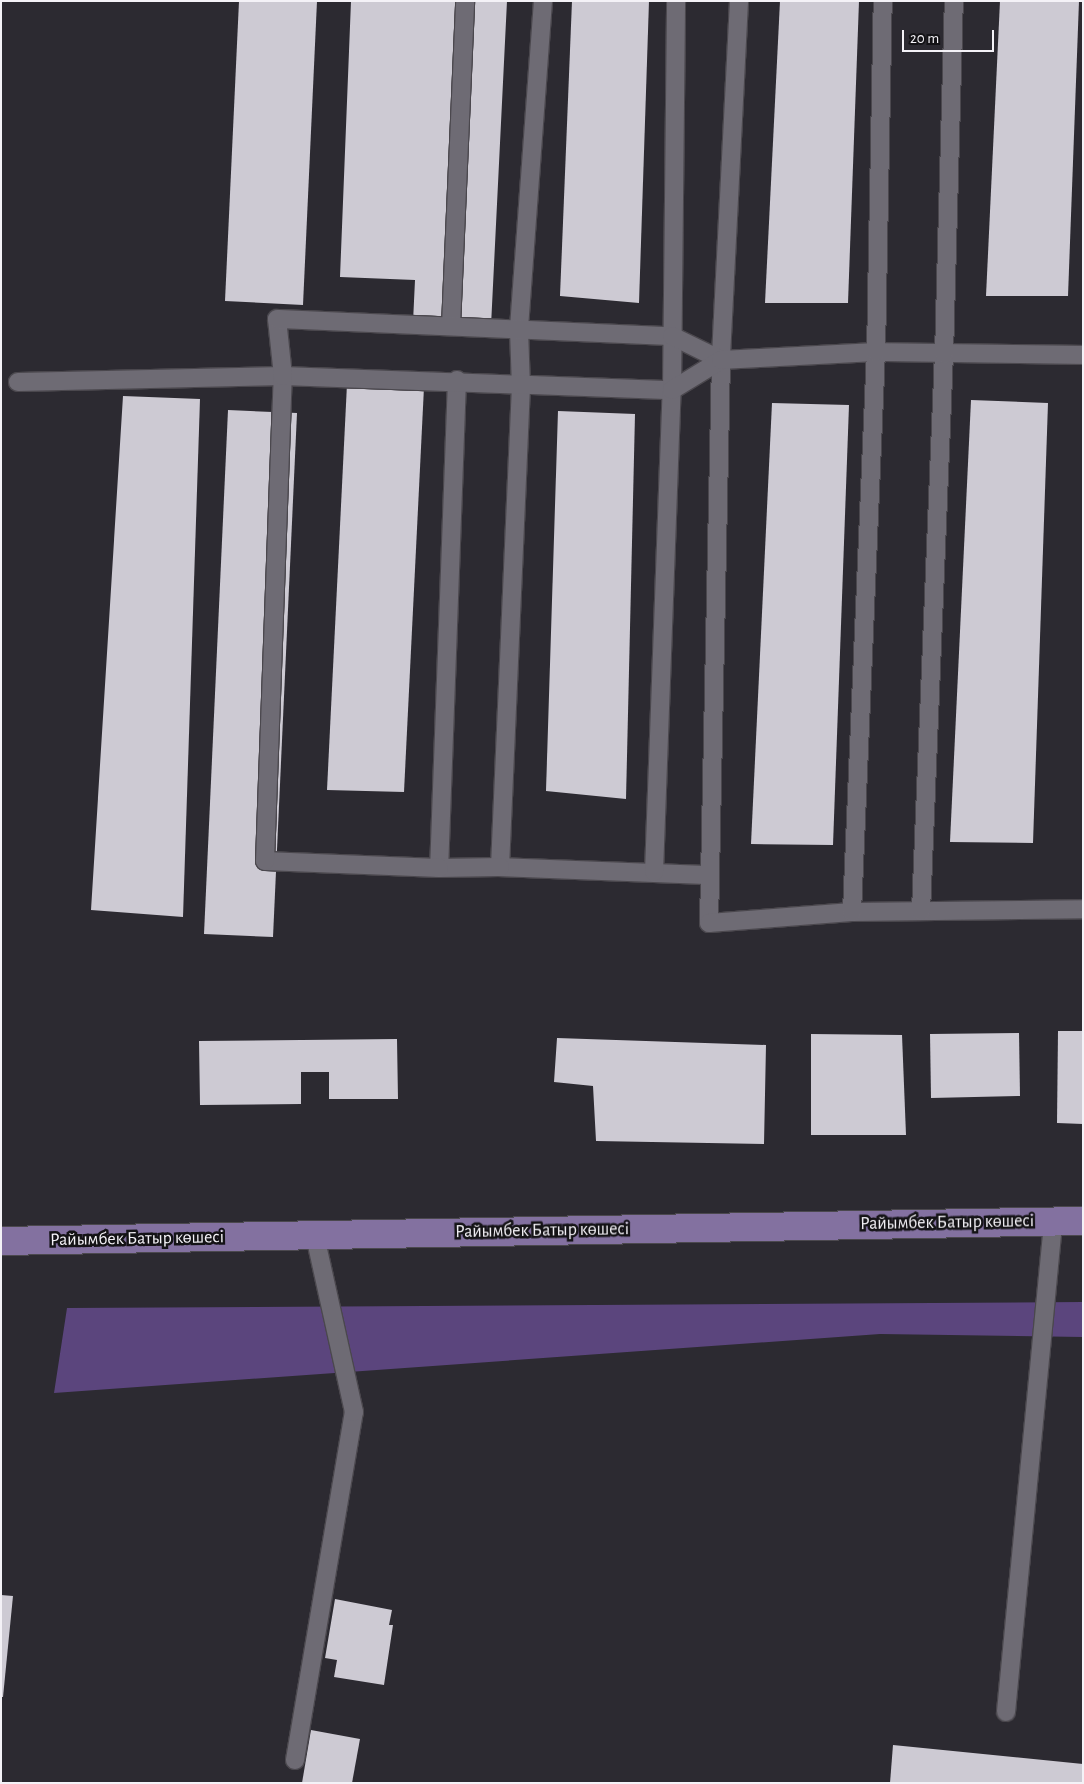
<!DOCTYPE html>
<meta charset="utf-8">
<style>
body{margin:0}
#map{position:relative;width:1084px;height:1784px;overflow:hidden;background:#2c2a31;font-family:"Alegreya Sans",sans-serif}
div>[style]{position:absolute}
.forest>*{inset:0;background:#5b457d}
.building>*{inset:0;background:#cdcad3}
.roads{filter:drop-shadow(1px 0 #4b484e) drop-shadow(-1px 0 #4b484e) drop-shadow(0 1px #4b484e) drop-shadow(0 -1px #4b484e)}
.lane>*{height:18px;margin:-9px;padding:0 9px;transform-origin:9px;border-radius:9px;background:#6e6b74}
.primary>*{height:28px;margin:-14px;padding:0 14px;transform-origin:14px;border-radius:14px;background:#8371a0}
span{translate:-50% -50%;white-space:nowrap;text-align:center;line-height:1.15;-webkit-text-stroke:5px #141316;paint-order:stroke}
.street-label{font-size:18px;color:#f4f2f7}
.frame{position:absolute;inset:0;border:2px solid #f4f2f7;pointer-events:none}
.scale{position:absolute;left:902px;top:30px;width:92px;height:22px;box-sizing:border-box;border:2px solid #f4f2f7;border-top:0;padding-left:6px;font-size:15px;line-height:18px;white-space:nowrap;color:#f4f2f7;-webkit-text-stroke:4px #141316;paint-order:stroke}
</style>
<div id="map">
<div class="forest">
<i style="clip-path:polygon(1083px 1302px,1083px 1337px,880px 1334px,54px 1393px,67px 1308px)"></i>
</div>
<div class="building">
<i style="clip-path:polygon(239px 1px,317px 1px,303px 305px,225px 301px)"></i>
<i style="clip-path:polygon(351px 1px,507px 1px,491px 326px,413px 322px,415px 280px,340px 277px)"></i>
<i style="clip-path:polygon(572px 1px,649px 1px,639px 303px,560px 296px)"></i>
<i style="clip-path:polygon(780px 1px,859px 1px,848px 303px,765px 303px)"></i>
<i style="clip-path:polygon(1000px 1px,1079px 1px,1068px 296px,986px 296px)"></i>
<i style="clip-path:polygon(347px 384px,424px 387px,404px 792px,327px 790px)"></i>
<i style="clip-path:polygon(123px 396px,200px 399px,183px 917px,91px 910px)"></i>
<i style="clip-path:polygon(971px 400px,1048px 403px,1033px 843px,950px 842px)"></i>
<i style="clip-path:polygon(772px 403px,849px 405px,833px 845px,751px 844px)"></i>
<i style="clip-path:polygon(228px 410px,297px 413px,273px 937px,204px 934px)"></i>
<i style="clip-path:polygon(558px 411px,635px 414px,626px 799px,546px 791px)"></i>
<i style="clip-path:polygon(1058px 1031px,1083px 1031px,1083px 1124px,1057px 1123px)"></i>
<i style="clip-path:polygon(1019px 1033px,1020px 1096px,931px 1098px,930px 1034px)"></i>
<i style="clip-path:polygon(811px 1034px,902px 1035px,906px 1135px,811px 1135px)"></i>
<i style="clip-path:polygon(557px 1038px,766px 1045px,764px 1144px,596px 1141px,593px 1086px,554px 1082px)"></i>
<i style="clip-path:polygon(397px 1039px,398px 1099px,329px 1099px,329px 1072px,301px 1072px,301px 1104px,200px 1105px,199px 1041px)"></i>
<i style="clip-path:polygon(1px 1595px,13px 1596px,3px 1697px,1px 1697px)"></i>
<i style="clip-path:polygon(335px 1599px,392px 1610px,389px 1625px,393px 1625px,384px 1685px,334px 1677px,337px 1660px,325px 1658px)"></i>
<i style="clip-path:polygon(311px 1730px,360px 1739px,352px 1783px,302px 1783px)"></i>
<i style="clip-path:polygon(893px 1745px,1083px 1764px,1083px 1783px,890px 1783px)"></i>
</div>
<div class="roads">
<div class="lane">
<i style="left:543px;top:1px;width:330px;rotate:94.2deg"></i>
<i style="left:519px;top:330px;width:56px;rotate:88deg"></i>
<i style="left:521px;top:386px;width:481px;rotate:92.5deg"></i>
<i style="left:500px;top:867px;width:210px;rotate:2.2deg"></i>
<i style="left:739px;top:1px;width:359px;rotate:92.9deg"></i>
<i style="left:721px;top:360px;width:563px;rotate:91.22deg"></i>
<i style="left:709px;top:923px;width:143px;rotate:-4.4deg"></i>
<i style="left:852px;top:912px;width:231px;rotate:-0.7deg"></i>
<i style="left:451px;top:326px;width:325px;rotate:-87.5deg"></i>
<i style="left:457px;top:380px;width:488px;rotate:92.1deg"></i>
<i style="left:439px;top:868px;width:61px;rotate:-0.9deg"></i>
<i style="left:18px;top:382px;width:265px;rotate:-1.3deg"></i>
<i style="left:283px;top:376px;width:389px;rotate:2.1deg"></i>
<i style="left:672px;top:390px;width:389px;rotate:-89.4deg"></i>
<i style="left:439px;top:868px;width:174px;rotate:-177.7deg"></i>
<i style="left:265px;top:861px;width:485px;rotate:-87.9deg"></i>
<i style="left:283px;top:376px;width:57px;rotate:-96deg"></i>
<i style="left:277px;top:319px;width:395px;rotate:2.5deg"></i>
<i style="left:672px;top:336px;width:55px;rotate:26.1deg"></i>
<i style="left:654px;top:872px;width:482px;rotate:-87.9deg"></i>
<i style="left:672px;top:390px;width:57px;rotate:-31.5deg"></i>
<i style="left:721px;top:360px;width:155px;rotate:-3deg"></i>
<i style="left:876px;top:352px;width:207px;rotate:0.8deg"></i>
<i style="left:921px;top:911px;width:557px;rotate:-87.64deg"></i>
<i style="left:944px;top:354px;width:353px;rotate:-88.4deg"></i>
<i style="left:852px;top:912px;width:561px;rotate:-87.55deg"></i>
<i style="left:876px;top:352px;width:351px;rotate:-88.9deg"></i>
<i style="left:1006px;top:1712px;width:493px;rotate:-84.5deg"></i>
<i style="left:295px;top:1760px;width:353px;rotate:-80.4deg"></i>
<i style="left:354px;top:1412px;width:180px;rotate:-102.5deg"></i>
</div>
<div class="primary">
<i style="left:1px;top:1241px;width:1082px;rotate:-1.06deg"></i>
</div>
</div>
<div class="street-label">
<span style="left:947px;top:1223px;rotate:-1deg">Райымбек Батыр көшесі</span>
<span style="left:542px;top:1231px;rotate:-1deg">Райымбек Батыр көшесі</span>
<span style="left:137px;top:1239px;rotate:-1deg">Райымбек Батыр көшесі</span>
</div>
<div class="frame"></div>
<div class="scale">20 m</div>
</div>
